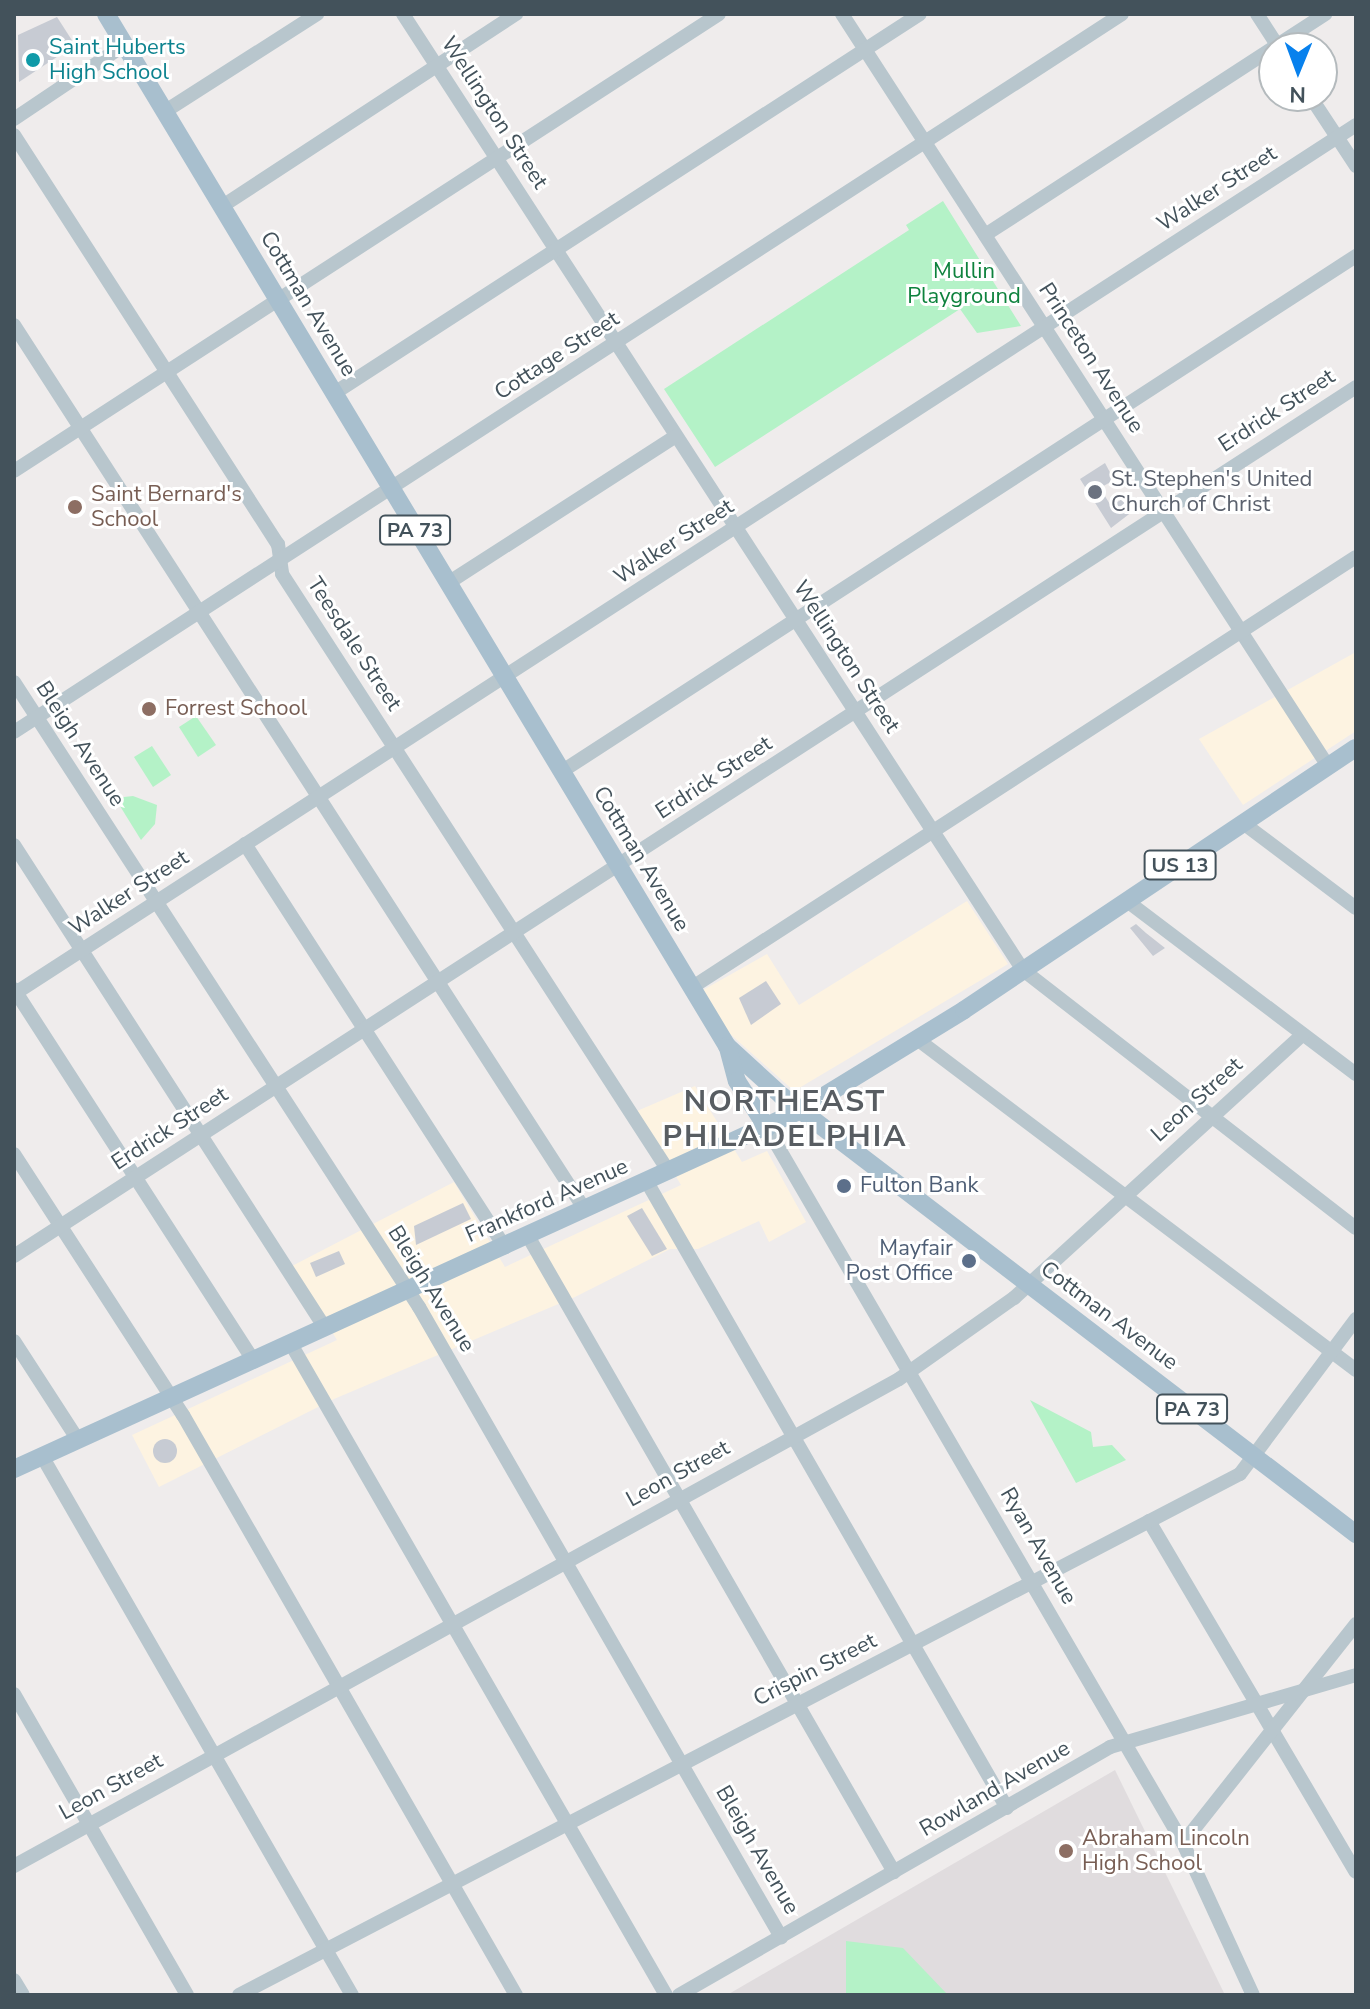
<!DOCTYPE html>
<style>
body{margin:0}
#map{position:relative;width:1370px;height:2009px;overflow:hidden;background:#efecec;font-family:"Nunito Sans",sans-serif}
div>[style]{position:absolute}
.commercial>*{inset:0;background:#fdf3e1}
.education>*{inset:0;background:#e0dcde}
.green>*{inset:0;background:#b4f2c7}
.building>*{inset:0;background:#c7cbd3}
.round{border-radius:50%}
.minor>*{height:14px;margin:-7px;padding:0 7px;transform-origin:7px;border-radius:7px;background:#b8c6cd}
.major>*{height:18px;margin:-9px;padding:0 9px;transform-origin:9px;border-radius:9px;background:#a8bfce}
.dots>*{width:22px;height:22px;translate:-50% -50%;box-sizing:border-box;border:4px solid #fff;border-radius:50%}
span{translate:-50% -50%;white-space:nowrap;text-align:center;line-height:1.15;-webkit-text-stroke:6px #fff;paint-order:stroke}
.shield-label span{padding:2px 6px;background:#fff;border:2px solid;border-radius:6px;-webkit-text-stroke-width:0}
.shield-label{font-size:20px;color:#43525b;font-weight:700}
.culture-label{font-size:22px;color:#0d838f}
.left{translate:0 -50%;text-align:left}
.street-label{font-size:22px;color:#43525b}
.park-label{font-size:22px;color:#0e823d}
.worship-label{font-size:22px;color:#5b616d}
.education-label{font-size:22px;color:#785e54}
.service-label{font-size:22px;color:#4e5e75}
.right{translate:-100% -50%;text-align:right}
.district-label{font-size:30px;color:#585d62;font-weight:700;letter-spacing:2px}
.frame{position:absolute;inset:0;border:16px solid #43525b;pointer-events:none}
.north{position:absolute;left:1258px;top:32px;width:80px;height:80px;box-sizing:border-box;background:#fff;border:2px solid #b4babd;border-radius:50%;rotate:181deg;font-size:22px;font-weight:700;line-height:32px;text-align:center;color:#43525b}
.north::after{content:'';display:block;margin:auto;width:28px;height:36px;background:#0881ed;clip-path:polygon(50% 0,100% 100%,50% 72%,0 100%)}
</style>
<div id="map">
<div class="commercial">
<i style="clip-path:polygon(1356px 652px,1356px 731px,1243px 805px,1199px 739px)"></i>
<i style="clip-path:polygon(967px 901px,1008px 964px,794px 1091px,729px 1033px,703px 990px,767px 954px,799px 1005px)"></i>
<i style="clip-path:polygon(695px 1086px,742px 1162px,767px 1151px,806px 1222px,769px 1242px,759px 1221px,698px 1249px,670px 1249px,575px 1297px,334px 1399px,159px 1487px,132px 1435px,337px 1340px,292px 1266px,454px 1182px,505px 1267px,681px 1185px,637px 1111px)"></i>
</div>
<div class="education">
<i style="clip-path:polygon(1115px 1770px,1225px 1995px,727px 1995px)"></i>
</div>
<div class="green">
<i style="clip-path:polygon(943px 201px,1021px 326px,977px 333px,960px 309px,715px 467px,664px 389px,909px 230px,906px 225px)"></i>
<i style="clip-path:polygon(196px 716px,216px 745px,198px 757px,179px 727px)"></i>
<i style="clip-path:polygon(152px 746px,171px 775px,153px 787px,134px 757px)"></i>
<i style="clip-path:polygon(133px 796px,157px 805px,155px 824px,141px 840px,115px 798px)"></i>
<i style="clip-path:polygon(1030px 1400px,1091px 1432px,1093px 1447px,1112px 1445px,1126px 1460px,1076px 1483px)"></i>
<i style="clip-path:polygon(846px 1941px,903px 1948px,948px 1995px,846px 1995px)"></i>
</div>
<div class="building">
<i style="clip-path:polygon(57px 17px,75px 45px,19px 82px,18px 35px)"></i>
<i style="clip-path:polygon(1105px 463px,1114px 480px,1100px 488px,1111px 506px,1127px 496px,1137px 508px,1111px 528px,1080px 479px)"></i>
<i style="clip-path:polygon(1136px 924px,1146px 933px,1165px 948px,1153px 956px,1130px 928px)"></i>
<i style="clip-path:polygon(766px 981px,781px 1004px,751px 1025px,739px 998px)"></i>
<i style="clip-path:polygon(463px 1203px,471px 1219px,416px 1245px,414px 1226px)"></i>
<i style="clip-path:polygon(642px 1208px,667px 1249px,652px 1256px,627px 1216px)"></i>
<i style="clip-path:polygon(339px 1251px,345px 1264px,316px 1277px,310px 1263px)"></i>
<i class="round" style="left:153px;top:1439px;width:24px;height:24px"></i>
</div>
<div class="minor">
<i style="left:403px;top:14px;width:1139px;rotate:57.04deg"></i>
<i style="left:1023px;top:970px;width:421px;rotate:37.8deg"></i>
<i style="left:842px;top:14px;width:895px;rotate:57.13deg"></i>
<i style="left:1257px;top:14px;width:40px;rotate:57.1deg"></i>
<i style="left:1310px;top:96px;width:84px;rotate:56.7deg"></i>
<i style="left:164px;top:112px;width:182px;rotate:-32.6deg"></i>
<i style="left:14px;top:119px;width:133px;rotate:-33.9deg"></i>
<i style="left:14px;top:135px;width:487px;rotate:57.2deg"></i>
<i style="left:278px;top:544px;width:30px;rotate:82deg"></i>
<i style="left:282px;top:574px;width:712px;rotate:57.09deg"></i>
<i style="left:221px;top:207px;width:353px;rotate:-33.2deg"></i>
<i style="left:985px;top:235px;width:406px;rotate:-33deg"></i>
<i style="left:14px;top:325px;width:1053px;rotate:57.17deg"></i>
<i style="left:333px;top:394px;width:699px;rotate:-32.92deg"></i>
<i style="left:14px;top:471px;width:840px;rotate:-32.95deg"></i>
<i style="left:448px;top:583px;width:271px;rotate:-32.8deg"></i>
<i style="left:14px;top:682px;width:745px;rotate:57.06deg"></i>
<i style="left:419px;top:1307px;width:727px;rotate:60.12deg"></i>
<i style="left:14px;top:732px;width:1320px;rotate:-32.94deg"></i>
<i style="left:561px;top:772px;width:948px;rotate:-32.99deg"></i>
<i style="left:1243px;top:823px;width:141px;rotate:37deg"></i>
<i style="left:245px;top:844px;width:480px;rotate:57.2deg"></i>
<i style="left:14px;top:845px;width:574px;rotate:57.22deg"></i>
<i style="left:1127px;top:901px;width:287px;rotate:37.1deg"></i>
<i style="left:691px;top:988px;width:792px;rotate:-32.95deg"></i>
<i style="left:14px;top:989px;width:443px;rotate:57.2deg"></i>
<i style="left:14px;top:994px;width:1599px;rotate:-32.92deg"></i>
<i style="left:917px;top:1039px;width:550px;rotate:37.02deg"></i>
<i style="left:767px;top:1128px;width:827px;rotate:59.81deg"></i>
<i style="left:1183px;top:1843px;width:167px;rotate:65.3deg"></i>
<i style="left:14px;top:1154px;width:311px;rotate:57.1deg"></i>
<i style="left:183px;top:1415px;width:669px;rotate:60.14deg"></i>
<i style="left:647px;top:1182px;width:722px;rotate:60.1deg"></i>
<i style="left:528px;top:1236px;width:734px;rotate:60.08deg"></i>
<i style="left:14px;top:1256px;width:1599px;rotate:-32.92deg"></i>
<i style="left:14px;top:1341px;width:118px;rotate:57.1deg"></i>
<i style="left:291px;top:1344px;width:751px;rotate:60.06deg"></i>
<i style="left:42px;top:1456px;width:622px;rotate:60.1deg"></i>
<i style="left:1149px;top:1521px;width:407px;rotate:59.5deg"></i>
<i style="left:14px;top:1694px;width:347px;rotate:60.1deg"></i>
<i style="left:1183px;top:1843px;width:279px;rotate:-51.7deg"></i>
<i style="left:14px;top:1866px;width:1010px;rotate:-28.82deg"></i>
<i style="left:899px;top:1379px;width:141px;rotate:-35.2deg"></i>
<i style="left:1014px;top:1298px;width:391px;rotate:-42.4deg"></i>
<i style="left:14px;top:1980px;width:17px;rotate:59deg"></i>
<i style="left:239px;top:1995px;width:1128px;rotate:-27.5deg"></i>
<i style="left:1240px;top:1474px;width:194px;rotate:-53.2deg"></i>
<i style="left:679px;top:1995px;width:497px;rotate:-29.9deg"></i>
<i style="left:1110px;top:1747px;width:256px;rotate:-16.3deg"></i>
</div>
<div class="major">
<i style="left:106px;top:14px;width:1204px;rotate:58.96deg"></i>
<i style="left:727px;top:1046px;width:74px;rotate:42.3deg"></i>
<i style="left:782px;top:1096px;width:722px;rotate:37.35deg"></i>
<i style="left:728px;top:1048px;width:34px;rotate:75deg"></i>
<i style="left:737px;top:1081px;width:56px;rotate:57.4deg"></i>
<i style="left:14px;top:1469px;width:865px;rotate:-24.52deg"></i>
<i style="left:801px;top:1110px;width:191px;rotate:-31.5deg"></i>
<i style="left:964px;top:1010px;width:471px;rotate:-33.8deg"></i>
</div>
<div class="dots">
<i style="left:33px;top:60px;background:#0f9aa8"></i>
<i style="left:1095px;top:492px;background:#6b7280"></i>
<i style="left:75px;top:507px;background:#8d6e63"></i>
<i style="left:149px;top:709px;background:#8d6e63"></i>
<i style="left:844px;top:1186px;background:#5c6f8a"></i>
<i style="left:969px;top:1261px;background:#5c6f8a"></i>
<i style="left:1066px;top:1851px;background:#8d6e63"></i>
</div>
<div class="shield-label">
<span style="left:415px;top:530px">PA 73</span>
<span style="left:1180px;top:865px">US 13</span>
<span style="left:1192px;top:1409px">PA 73</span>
</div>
<div class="culture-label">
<span class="left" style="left:49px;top:60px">Saint Huberts<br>High School</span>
</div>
<div class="street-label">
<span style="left:494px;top:113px;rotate:57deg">Wellington Street</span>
<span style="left:1217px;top:189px;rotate:-33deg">Walker Street</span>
<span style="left:308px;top:304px;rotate:59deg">Cottman Avenue</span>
<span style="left:557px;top:356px;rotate:-33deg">Cottage Street</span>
<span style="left:1091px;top:358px;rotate:57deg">Princeton Avenue</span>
<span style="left:1277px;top:411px;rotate:-33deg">Erdrick Street</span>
<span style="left:674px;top:542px;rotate:-33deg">Walker Street</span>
<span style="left:354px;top:644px;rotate:57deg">Teesdale Street</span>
<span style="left:846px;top:657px;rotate:57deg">Wellington Street</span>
<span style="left:80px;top:744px;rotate:57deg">Bleigh Avenue</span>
<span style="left:714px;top:778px;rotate:-33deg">Erdrick Street</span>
<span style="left:641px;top:859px;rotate:59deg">Cottman Avenue</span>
<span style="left:129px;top:893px;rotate:-33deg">Walker Street</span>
<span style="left:1197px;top:1100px;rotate:-42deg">Leon Street</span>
<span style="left:170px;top:1129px;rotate:-33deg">Erdrick Street</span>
<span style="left:547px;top:1201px;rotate:-24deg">Frankford Avenue</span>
<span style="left:431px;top:1289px;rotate:58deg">Bleigh Avenue</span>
<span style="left:1109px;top:1316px;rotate:37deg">Cottman Avenue</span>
<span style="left:678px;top:1474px;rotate:-29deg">Leon Street</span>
<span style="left:1038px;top:1546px;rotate:60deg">Ryan Avenue</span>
<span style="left:815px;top:1670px;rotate:-27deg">Crispin Street</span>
<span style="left:111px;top:1787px;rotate:-29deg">Leon Street</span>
<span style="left:995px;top:1789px;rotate:-30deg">Rowland Avenue</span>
<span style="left:757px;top:1850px;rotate:60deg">Bleigh Avenue</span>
</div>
<div class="park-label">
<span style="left:964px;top:284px">Mullin<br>Playground</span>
</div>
<div class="worship-label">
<span class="left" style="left:1111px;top:492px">St. Stephen's United<br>Church of Christ</span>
</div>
<div class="education-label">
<span class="left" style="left:91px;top:507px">Saint Bernard's<br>School</span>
<span class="left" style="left:165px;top:709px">Forrest School</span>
<span class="left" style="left:1082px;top:1851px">Abraham Lincoln<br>High School</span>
</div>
<div class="service-label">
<span class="left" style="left:860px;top:1186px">Fulton Bank</span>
<span class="right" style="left:953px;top:1261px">Mayfair<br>Post Office</span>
</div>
<div class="district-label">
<span style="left:785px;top:1119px">NORTHEAST<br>PHILADELPHIA</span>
</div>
<div class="frame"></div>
<div class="north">N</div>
</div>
